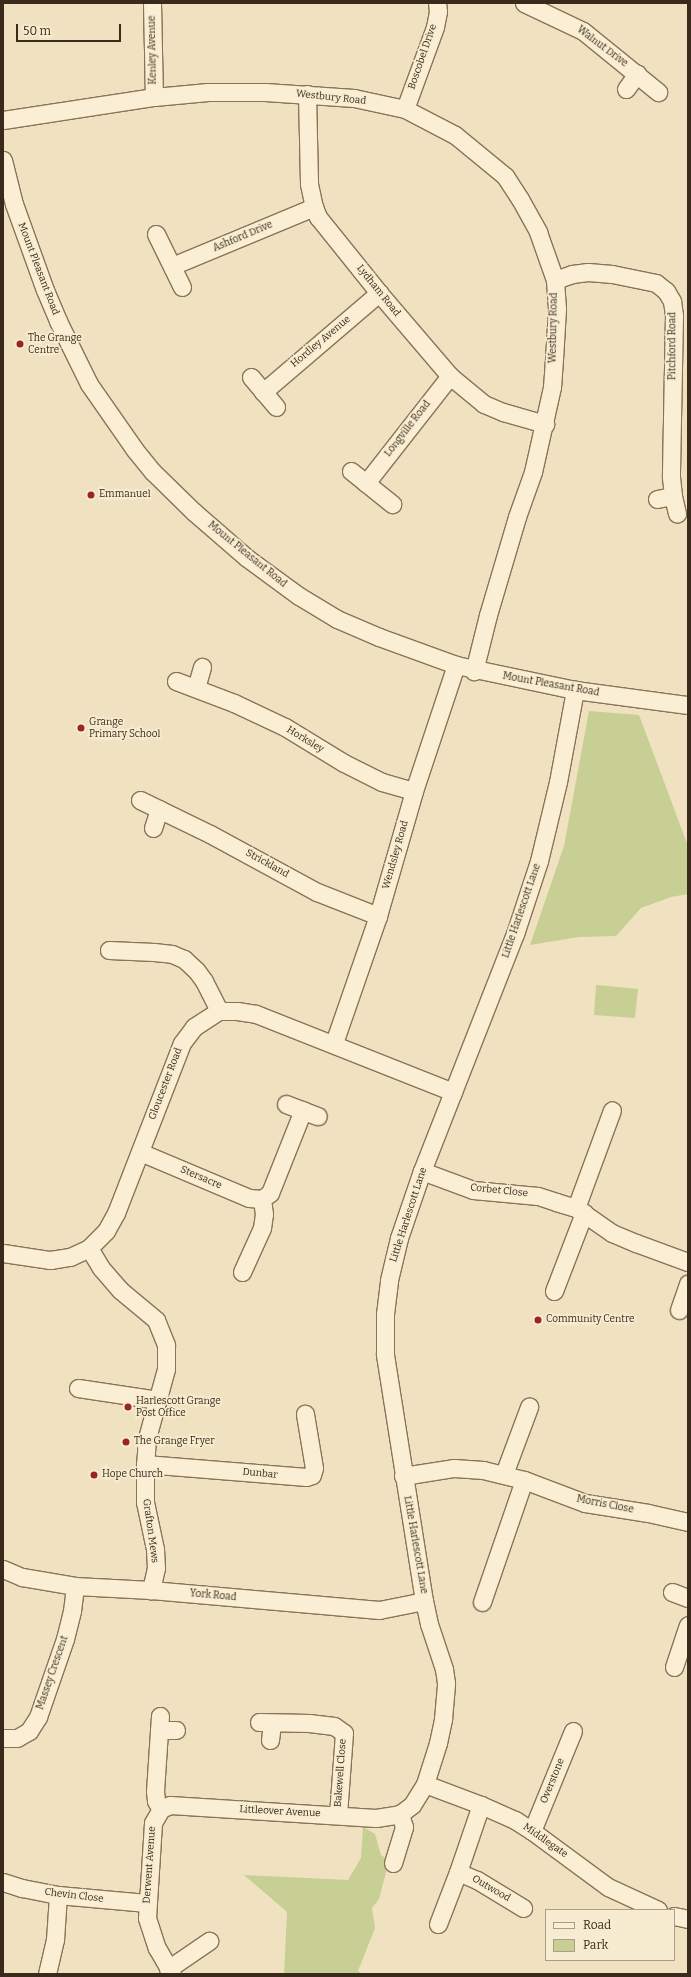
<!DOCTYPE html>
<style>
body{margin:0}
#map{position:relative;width:691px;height:1977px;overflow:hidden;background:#f0e2c0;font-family:Bitter,serif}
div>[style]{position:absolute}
.green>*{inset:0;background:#c7cf94}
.roads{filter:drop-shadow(1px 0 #8a7357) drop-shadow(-1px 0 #8a7357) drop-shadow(0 1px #8a7357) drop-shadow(0 -1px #8a7357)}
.minor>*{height:17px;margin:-8.5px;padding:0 8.5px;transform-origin:8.5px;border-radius:8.5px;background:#faefd4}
.dots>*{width:11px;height:11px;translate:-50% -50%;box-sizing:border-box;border:2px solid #f7ecd0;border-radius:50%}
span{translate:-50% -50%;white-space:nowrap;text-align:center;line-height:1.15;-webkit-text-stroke:3px #f7ecd0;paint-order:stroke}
.street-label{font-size:10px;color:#392a1c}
.poi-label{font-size:10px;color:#392a1c}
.left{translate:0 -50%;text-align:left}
.frame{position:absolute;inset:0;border:4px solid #392a1c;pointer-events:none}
.legend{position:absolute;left:545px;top:1909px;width:130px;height:52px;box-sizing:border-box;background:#f7ecd0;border:1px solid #ab9e88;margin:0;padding:5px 7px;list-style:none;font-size:12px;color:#392a1c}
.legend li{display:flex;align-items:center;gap:8px;height:20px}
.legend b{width:20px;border:1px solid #ab9e88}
.scale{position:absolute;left:16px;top:24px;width:105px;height:18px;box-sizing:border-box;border:2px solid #392a1c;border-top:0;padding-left:5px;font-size:12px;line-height:14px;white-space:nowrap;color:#392a1c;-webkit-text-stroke:3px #f7ecd0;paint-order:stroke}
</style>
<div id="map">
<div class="green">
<i style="clip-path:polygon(589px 711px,639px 715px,688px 846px,688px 894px,671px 897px,641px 908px,616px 936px,579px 937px,530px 945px,564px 846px)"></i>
<i style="clip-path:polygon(596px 985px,638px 989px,635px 1018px,594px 1015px)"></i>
<i style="clip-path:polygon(363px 1827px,375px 1834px,381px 1855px,389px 1861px,379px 1899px,372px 1908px,375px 1928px,358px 1971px,363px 1974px,284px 1974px,287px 1912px,244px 1875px,348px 1880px,361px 1858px)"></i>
</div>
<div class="roads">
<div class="minor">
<i style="left:152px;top:3px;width:94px;rotate:88.8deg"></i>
<i style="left:524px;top:3px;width:65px;rotate:25.4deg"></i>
<i style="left:583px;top:31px;width:97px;rotate:39.1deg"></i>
<i style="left:626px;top:89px;width:19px;rotate:-54deg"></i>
<i style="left:307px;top:94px;width:90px;rotate:88.7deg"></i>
<i style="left:309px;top:184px;width:24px;rotate:78deg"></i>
<i style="left:314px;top:207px;width:11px;rotate:68deg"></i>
<i style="left:318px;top:217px;width:97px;rotate:51.2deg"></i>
<i style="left:379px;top:293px;width:109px;rotate:49.5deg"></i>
<i style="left:450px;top:376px;width:44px;rotate:39.5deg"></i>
<i style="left:484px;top:404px;width:21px;rotate:23deg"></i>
<i style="left:503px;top:412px;width:44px;rotate:15.9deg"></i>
<i style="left:405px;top:109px;width:87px;rotate:-69.9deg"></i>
<i style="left:435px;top:27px;width:16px;rotate:-79deg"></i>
<i style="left:438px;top:11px;width:8px;rotate:-97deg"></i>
<i style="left:3px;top:120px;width:153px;rotate:-8.7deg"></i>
<i style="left:154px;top:97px;width:54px;rotate:-5.3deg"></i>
<i style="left:208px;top:92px;width:57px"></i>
<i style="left:265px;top:92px;width:89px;rotate:3.9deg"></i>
<i style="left:354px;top:98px;width:52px;rotate:12.2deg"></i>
<i style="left:405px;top:109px;width:56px;rotate:27.5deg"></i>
<i style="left:455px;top:135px;width:65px;rotate:39.4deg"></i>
<i style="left:505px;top:176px;width:27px;rotate:57deg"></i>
<i style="left:520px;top:199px;width:38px;rotate:61deg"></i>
<i style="left:538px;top:232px;width:51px;rotate:70.5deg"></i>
<i style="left:555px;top:280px;width:29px;rotate:86deg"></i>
<i style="left:557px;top:309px;width:50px;rotate:93.4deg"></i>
<i style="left:554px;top:359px;width:28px;rotate:94deg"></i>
<i style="left:552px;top:387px;width:87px;rotate:102.6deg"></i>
<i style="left:533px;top:472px;width:48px;rotate:109.6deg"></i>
<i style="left:517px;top:517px;width:102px;rotate:106.5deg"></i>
<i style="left:488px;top:615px;width:58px;rotate:104deg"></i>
<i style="left:3px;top:160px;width:45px;rotate:76deg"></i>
<i style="left:14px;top:204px;width:91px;rotate:70.2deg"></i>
<i style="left:45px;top:290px;width:34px;rotate:67deg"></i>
<i style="left:58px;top:321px;width:70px;rotate:63.8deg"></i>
<i style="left:89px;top:384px;width:80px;rotate:55.1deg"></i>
<i style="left:135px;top:450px;width:28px;rotate:51deg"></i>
<i style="left:153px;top:472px;width:57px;rotate:44.3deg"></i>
<i style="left:194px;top:512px;width:70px;rotate:41deg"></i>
<i style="left:247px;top:558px;width:64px;rotate:36.2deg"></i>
<i style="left:299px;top:596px;width:44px;rotate:31.2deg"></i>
<i style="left:337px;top:619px;width:46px;rotate:23.2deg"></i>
<i style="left:379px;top:637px;width:82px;rotate:20deg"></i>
<i style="left:456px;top:665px;width:122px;rotate:11.9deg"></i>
<i style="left:575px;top:690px;width:114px;rotate:7.6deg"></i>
<i style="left:156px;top:234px;width:59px;rotate:63.9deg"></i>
<i style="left:172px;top:266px;width:154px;rotate:-22.6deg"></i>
<i style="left:555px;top:280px;width:18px;rotate:-19deg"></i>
<i style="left:572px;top:274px;width:16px;rotate:-7deg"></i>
<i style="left:588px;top:272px;width:24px;rotate:5deg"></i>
<i style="left:612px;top:274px;width:45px;rotate:11.6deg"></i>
<i style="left:656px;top:283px;width:13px;rotate:39deg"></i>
<i style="left:666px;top:291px;width:12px;rotate:59deg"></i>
<i style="left:672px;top:301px;width:14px;rotate:82deg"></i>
<i style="left:674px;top:315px;width:162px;rotate:91.1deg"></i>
<i style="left:671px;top:477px;width:19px;rotate:84deg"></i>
<i style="left:673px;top:496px;width:18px;rotate:77deg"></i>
<i style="left:251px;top:377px;width:39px;rotate:50deg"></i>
<i style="left:263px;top:392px;width:153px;rotate:-40.5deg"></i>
<i style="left:351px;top:471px;width:53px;rotate:38.8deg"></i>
<i style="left:366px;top:483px;width:136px;rotate:-51.9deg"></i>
<i style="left:657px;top:499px;width:16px;rotate:-11deg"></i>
<i style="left:176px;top:681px;width:62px;rotate:20.8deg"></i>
<i style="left:234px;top:703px;width:56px;rotate:25.2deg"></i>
<i style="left:285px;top:727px;width:69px;rotate:31.4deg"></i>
<i style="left:344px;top:763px;width:42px;rotate:26.6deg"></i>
<i style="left:382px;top:782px;width:33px;rotate:16deg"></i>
<i style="left:196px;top:688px;width:22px;rotate:-74deg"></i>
<i style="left:140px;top:800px;width:78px;rotate:25.9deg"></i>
<i style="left:210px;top:834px;width:122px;rotate:28.5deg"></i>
<i style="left:317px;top:892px;width:66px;rotate:21.5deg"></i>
<i style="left:153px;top:828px;width:20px;rotate:-72deg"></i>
<i style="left:109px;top:950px;width:45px;rotate:2.5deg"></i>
<i style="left:154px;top:952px;width:18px;rotate:6deg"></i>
<i style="left:172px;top:954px;width:13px;rotate:23deg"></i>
<i style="left:184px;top:959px;width:16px;rotate:43deg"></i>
<i style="left:196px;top:970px;width:14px;rotate:54deg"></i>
<i style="left:204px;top:981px;width:34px;rotate:63deg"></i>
<i style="left:334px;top:1043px;width:134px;rotate:-70.9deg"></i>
<i style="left:378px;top:916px;width:130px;rotate:-73.9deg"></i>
<i style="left:414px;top:791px;width:133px;rotate:-71.6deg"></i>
<i style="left:286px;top:1104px;width:34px;rotate:21deg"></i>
<i style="left:140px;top:1152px;width:118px;rotate:22.9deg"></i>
<i style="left:249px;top:1198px;width:13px;rotate:4deg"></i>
<i style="left:422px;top:1171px;width:54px;rotate:20.4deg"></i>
<i style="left:473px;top:1190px;width:65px;rotate:5.3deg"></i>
<i style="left:538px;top:1196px;width:19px;rotate:18deg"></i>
<i style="left:556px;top:1202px;width:21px;rotate:17deg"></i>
<i style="left:576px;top:1208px;width:44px;rotate:34.8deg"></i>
<i style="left:612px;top:1233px;width:26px;rotate:23deg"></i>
<i style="left:636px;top:1243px;width:55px;rotate:20.1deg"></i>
<i style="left:576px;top:1208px;width:104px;rotate:-69.8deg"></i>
<i style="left:89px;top:1248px;width:23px;rotate:59deg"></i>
<i style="left:101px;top:1268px;width:29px;rotate:49deg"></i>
<i style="left:120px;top:1290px;width:47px;rotate:39.8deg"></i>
<i style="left:156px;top:1320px;width:27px;rotate:68deg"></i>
<i style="left:166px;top:1345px;width:24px;rotate:90deg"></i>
<i style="left:166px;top:1369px;width:72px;rotate:105.4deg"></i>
<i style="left:147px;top:1438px;width:26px;rotate:94deg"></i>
<i style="left:145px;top:1464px;width:38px;rotate:90deg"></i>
<i style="left:145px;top:1502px;width:48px;rotate:78deg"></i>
<i style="left:155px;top:1549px;width:19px;rotate:87deg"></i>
<i style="left:156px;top:1568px;width:23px;rotate:103deg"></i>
<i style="left:3px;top:1253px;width:48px;rotate:8.5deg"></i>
<i style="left:50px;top:1260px;width:20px;rotate:-9deg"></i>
<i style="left:70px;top:1257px;width:21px;rotate:-25deg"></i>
<i style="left:89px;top:1248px;width:24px;rotate:-45deg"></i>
<i style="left:106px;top:1231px;width:21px;rotate:-61deg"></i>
<i style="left:116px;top:1213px;width:182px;rotate:-68.8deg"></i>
<i style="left:182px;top:1043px;width:20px;rotate:-53deg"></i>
<i style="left:194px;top:1027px;width:30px;rotate:-33deg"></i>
<i style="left:219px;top:1011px;width:18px"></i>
<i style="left:237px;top:1011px;width:19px;rotate:9deg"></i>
<i style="left:256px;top:1014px;width:212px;rotate:21.6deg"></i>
<i style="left:242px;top:1272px;width:48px;rotate:-65.6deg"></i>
<i style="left:262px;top:1228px;width:14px;rotate:-82deg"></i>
<i style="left:264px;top:1214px;width:15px;rotate:-98deg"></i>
<i style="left:262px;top:1199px;width:10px;rotate:-37deg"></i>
<i style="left:270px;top:1193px;width:89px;rotate:-68.3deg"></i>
<i style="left:554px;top:1291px;width:84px;rotate:-69deg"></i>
<i style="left:679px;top:1310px;width:28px;rotate:-71deg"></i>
<i style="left:78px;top:1388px;width:81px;rotate:8.5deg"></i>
<i style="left:145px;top:1464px;width:162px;rotate:4.6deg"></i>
<i style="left:306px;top:1477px;width:6px;rotate:-18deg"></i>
<i style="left:312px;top:1475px;width:7px;rotate:-74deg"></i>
<i style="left:314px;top:1468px;width:55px;rotate:-99.5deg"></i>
<i style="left:504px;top:1474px;width:72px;rotate:-69.5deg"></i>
<i style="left:403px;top:1476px;width:52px;rotate:-8.9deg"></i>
<i style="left:454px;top:1468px;width:29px;rotate:4deg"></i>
<i style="left:483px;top:1470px;width:42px;rotate:13.7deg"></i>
<i style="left:524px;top:1480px;width:65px;rotate:20.7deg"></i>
<i style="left:585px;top:1503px;width:64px;rotate:9deg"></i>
<i style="left:648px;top:1513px;width:41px;rotate:12.7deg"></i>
<i style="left:3px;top:1569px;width:21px;rotate:23deg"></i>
<i style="left:22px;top:1577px;width:54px;rotate:9.6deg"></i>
<i style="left:75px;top:1586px;width:76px;rotate:3deg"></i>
<i style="left:151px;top:1590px;width:229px;rotate:5deg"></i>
<i style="left:379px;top:1610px;width:46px;rotate:-11.3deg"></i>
<i style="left:672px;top:1592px;width:17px;rotate:21deg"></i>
<i style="left:482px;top:1602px;width:129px;rotate:-71deg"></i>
<i style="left:674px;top:1667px;width:44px;rotate:-71.6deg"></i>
<i style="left:160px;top:1716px;width:75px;rotate:93.8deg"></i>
<i style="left:155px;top:1791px;width:10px;rotate:84deg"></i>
<i style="left:156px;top:1801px;width:9px;rotate:58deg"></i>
<i style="left:259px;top:1722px;width:50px;rotate:1.1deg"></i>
<i style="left:309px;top:1723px;width:25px;rotate:7deg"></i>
<i style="left:334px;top:1726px;width:12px;rotate:35deg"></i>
<i style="left:344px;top:1733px;width:82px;rotate:94.2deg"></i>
<i style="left:159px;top:1730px;width:17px"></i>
<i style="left:3px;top:1738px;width:14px"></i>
<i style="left:17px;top:1738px;width:14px;rotate:-30deg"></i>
<i style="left:29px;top:1731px;width:17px;rotate:-57deg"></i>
<i style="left:38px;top:1717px;width:83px;rotate:-70.9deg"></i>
<i style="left:65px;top:1639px;width:29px;rotate:-76deg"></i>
<i style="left:72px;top:1611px;width:25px;rotate:-83deg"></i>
<i style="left:270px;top:1740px;width:17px;rotate:-83deg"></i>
<i style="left:425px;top:1784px;width:60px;rotate:20.6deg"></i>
<i style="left:481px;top:1805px;width:37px;rotate:24deg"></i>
<i style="left:515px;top:1820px;width:20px;rotate:33deg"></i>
<i style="left:532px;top:1831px;width:94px;rotate:36.4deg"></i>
<i style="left:608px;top:1887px;width:55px;rotate:24.7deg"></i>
<i style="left:161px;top:1809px;width:10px;rotate:-24deg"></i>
<i style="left:170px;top:1805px;width:206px;rotate:3.6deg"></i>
<i style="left:376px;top:1818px;width:24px;rotate:-9deg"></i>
<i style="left:161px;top:1809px;width:16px;rotate:120deg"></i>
<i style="left:153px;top:1823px;width:95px;rotate:93.6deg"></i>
<i style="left:147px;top:1918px;width:32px;rotate:72deg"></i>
<i style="left:157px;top:1948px;width:30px;rotate:60deg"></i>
<i style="left:532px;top:1831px;width:108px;rotate:-67.7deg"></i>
<i style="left:393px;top:1863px;width:38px;rotate:-73deg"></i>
<i style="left:404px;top:1827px;width:14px;rotate:-107deg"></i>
<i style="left:400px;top:1814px;width:15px;rotate:-37deg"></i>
<i style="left:412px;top:1805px;width:25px;rotate:-58deg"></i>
<i style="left:425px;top:1784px;width:43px;rotate:-72.4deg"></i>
<i style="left:438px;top:1743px;width:25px;rotate:-78deg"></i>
<i style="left:443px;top:1719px;width:36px;rotate:-85deg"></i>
<i style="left:446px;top:1683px;width:14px;rotate:-98deg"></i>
<i style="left:444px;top:1669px;width:47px;rotate:-108.4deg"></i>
<i style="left:429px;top:1624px;width:24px;rotate:-102deg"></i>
<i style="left:424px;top:1601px;width:250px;rotate:-99deg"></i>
<i style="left:385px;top:1354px;width:40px;rotate:-90deg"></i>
<i style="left:385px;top:1314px;width:34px;rotate:-83deg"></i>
<i style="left:389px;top:1280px;width:43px;rotate:-76.6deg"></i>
<i style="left:399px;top:1238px;width:71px;rotate:-71.1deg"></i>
<i style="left:422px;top:1171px;width:255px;rotate:-68.6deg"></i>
<i style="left:515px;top:934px;width:77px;rotate:-71.8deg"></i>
<i style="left:539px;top:861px;width:81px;rotate:-76.5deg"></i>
<i style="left:558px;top:782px;width:94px;rotate:-79.5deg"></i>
<i style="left:458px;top:1872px;width:21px;rotate:23deg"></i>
<i style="left:477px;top:1880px;width:54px;rotate:31.3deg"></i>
<i style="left:3px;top:1882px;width:20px;rotate:18deg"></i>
<i style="left:22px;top:1888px;width:37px;rotate:11deg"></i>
<i style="left:58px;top:1895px;width:89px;rotate:5.1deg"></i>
<i style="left:674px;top:1916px;width:14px;rotate:12deg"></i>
<i style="left:438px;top:1924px;width:56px;rotate:-69deg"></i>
<i style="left:458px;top:1872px;width:71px;rotate:-71.1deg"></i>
<i style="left:168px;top:1969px;width:50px;rotate:-34.3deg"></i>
<i style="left:47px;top:1974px;width:35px;rotate:-77deg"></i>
<i style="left:55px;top:1940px;width:45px;rotate:-86.2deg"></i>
</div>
</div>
<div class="dots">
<i style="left:20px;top:344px;background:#9c2424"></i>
<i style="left:91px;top:495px;background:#9c2424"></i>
<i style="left:81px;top:728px;background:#9c2424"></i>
<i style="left:538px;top:1320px;background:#9c2424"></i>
<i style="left:128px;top:1407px;background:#9c2424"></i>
<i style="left:126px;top:1442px;background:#9c2424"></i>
<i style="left:94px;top:1475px;background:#9c2424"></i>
</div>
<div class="street-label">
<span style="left:602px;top:47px;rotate:37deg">Walnut Drive</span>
<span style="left:153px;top:50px;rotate:-91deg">Kenley Avenue</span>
<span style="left:423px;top:57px;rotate:-71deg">Boscobel Drive</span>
<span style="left:331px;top:98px;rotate:6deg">Westbury Road</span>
<span style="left:243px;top:237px;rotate:-23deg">Ashford Drive</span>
<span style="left:38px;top:269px;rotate:69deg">Mount Pleasant Road</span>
<span style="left:378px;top:291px;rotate:51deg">Lydham Road</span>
<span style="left:554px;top:328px;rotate:-89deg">Westbury Road</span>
<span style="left:321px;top:342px;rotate:-40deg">Hordley Avenue</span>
<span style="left:673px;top:346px;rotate:-90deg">Pitchford Road</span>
<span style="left:408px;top:429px;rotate:-52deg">Longville Road</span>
<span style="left:247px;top:555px;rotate:39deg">Mount Pleasant Road</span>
<span style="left:551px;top:685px;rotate:10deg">Mount Pleasant Road</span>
<span style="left:305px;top:740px;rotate:31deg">Horksley</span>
<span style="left:396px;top:855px;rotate:-74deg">Wendsley Road</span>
<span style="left:267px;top:864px;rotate:29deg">Strickland</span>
<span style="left:522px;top:911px;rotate:-71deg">Little Harlescott Lane</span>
<span style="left:166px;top:1084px;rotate:-69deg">Gloucester Road</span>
<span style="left:201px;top:1178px;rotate:23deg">Stersacre</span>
<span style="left:499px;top:1191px;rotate:6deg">Corbet Close</span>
<span style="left:409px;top:1215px;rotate:-72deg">Little Harlescott Lane</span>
<span style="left:260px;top:1474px;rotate:5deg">Dunbar</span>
<span style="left:605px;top:1505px;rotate:11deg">Morris Close</span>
<span style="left:150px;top:1531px;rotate:82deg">Grafton Mews</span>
<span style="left:415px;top:1545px;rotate:80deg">Little Harlescott Lane</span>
<span style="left:213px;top:1596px;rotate:5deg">York Road</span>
<span style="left:53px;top:1673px;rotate:-71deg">Massey Crescent</span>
<span style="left:341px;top:1773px;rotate:-86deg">Bakewell Close</span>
<span style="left:553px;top:1781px;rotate:-68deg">Overstone</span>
<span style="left:280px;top:1812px;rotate:3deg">Littleover Avenue</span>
<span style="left:545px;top:1841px;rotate:35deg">Middlegate</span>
<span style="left:150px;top:1865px;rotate:-86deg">Derwent Avenue</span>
<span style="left:491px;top:1889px;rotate:30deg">Outwood</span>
<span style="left:74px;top:1896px;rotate:7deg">Chevin Close</span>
</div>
<div class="poi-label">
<span class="left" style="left:28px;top:344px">The Grange<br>Centre</span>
<span class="left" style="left:99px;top:495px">Emmanuel</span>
<span class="left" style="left:89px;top:728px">Grange<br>Primary School</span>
<span class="left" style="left:546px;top:1320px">Community Centre</span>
<span class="left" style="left:136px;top:1407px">Harlescott Grange<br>Post Office</span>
<span class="left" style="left:134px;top:1442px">The Grange Fryer</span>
<span class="left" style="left:102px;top:1475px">Hope Church</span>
</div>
<div class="frame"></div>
<ul class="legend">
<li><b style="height:5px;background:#faefd4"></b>Road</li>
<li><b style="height:11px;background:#c7cf94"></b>Park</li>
</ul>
<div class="scale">50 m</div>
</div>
